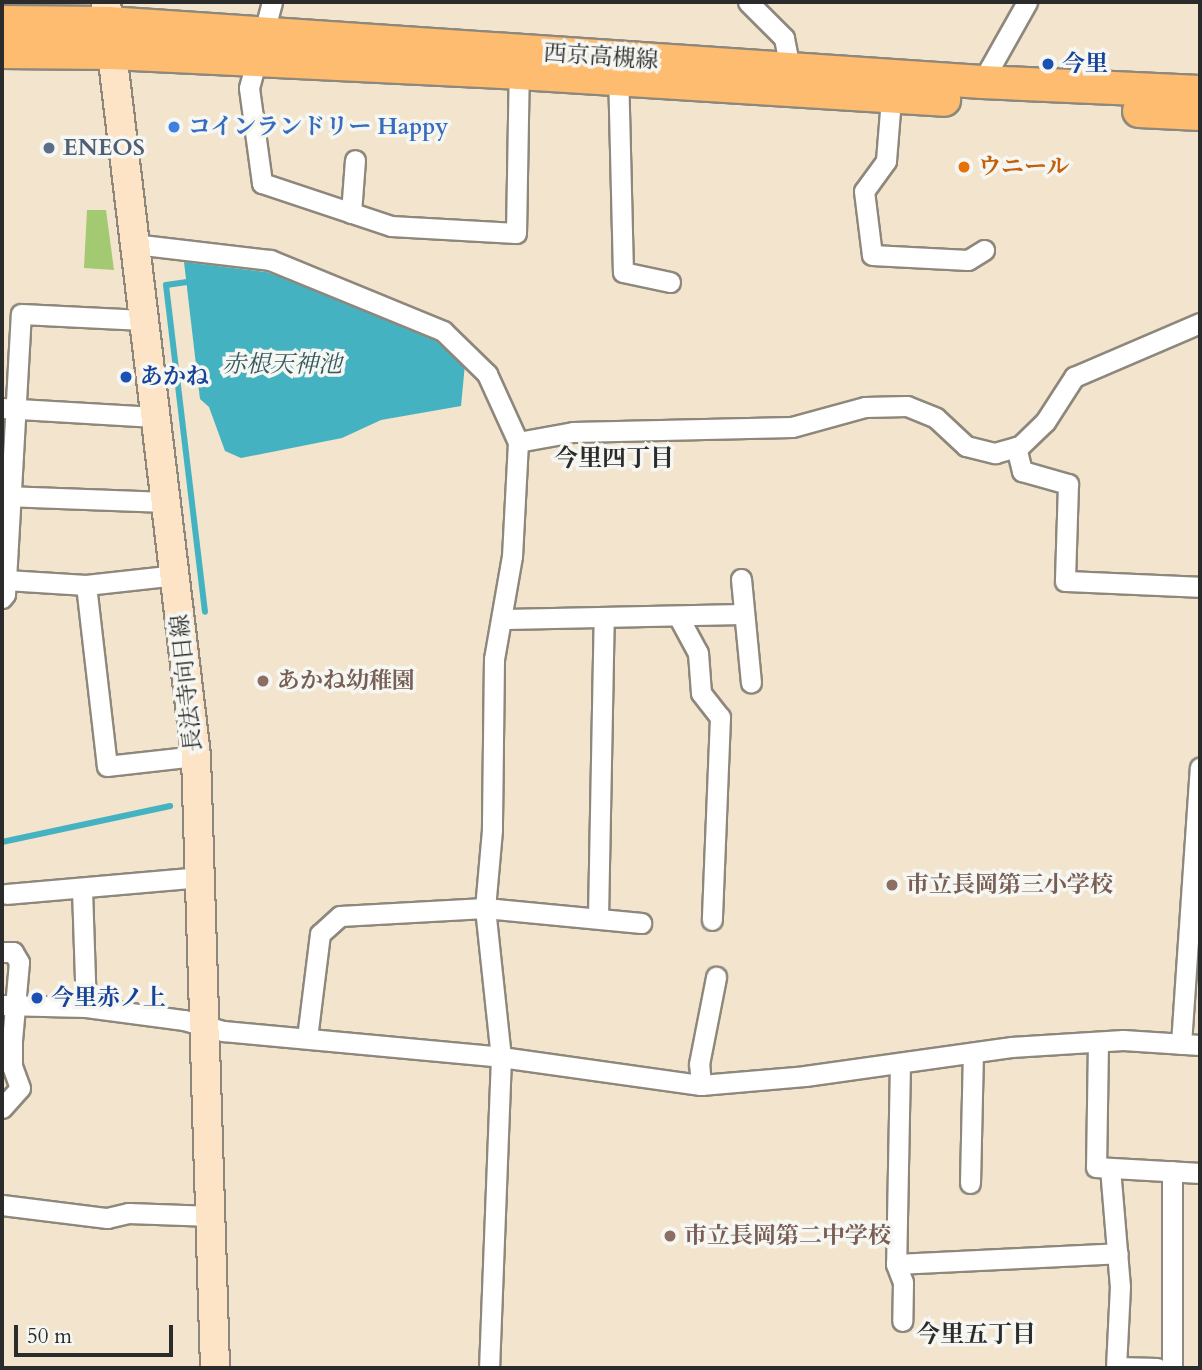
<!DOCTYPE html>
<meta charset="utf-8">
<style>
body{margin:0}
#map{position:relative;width:1202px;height:1370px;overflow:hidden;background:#f2e4cd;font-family:Cardo,"Noto Serif JP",serif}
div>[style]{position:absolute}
.green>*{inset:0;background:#a4c973}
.water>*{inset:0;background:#45b2c2}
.stream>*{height:6px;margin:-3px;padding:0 3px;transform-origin:3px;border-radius:3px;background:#45b2c2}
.roads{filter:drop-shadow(2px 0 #8e887c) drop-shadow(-2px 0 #8e887c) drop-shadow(0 2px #8e887c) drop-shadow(0 -2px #8e887c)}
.minor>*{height:19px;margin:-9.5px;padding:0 9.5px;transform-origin:9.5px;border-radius:9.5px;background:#fff}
.secondary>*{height:28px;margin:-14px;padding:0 14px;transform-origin:14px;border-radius:14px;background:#fee4c6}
.primary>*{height:32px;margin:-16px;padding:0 16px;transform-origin:16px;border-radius:16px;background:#fdbc70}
.dots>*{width:19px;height:19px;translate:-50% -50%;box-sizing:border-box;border:4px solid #f6f6f2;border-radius:50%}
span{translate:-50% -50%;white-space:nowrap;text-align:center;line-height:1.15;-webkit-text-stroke:7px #f6f6f2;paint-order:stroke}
.street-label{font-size:23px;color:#2b2b2b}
.transit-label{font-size:23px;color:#164399;font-weight:700}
.left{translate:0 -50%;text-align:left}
.shop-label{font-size:23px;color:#366cbe;font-weight:700}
.service-label{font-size:23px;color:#4e5e75;font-weight:700}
.food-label{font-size:23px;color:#c56008;font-weight:700}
.education-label{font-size:23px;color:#785e54;font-weight:700}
.water-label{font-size:24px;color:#345a60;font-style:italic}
.neighbourhood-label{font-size:24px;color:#2b2b2b;font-weight:700}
.frame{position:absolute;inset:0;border:4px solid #2b2b2b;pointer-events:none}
.scale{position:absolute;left:14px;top:1325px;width:159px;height:32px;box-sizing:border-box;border:4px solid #2b2b2b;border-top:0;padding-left:9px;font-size:21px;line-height:24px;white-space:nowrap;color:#2b2b2b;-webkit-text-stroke:5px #f6f6f2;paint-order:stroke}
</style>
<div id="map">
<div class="green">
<i style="clip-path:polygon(87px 210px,106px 210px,114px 270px,84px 268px)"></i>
</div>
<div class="water">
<i style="clip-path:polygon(184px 262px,266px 272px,348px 299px,420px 330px,439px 341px,465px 364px,461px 406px,381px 420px,342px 438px,241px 458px,225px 451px,209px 407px,200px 399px)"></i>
</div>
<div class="stream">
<i style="left:187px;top:282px;width:21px;rotate:172deg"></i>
<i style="left:166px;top:285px;width:329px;rotate:83.2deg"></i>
<i style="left:2px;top:842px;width:172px;rotate:-12.1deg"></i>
</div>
<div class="roads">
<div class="minor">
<i style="left:272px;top:2px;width:89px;rotate:105deg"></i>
<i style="left:249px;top:88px;width:96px;rotate:82.2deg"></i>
<i style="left:262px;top:183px;width:136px;rotate:18.4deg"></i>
<i style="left:391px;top:226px;width:125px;rotate:3.2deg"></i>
<i style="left:516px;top:233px;width:169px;rotate:-89deg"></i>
<i style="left:748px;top:2px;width:51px;rotate:45deg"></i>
<i style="left:784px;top:38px;width:32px;rotate:79deg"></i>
<i style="left:618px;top:69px;width:203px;rotate:88.6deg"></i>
<i style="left:623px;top:272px;width:48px;rotate:12deg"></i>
<i style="left:982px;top:82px;width:92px;rotate:-60.6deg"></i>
<i style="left:892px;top:86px;width:75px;rotate:94.6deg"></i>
<i style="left:886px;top:161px;width:37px;rotate:126deg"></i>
<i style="left:864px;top:191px;width:64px;rotate:82.9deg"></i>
<i style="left:872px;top:255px;width:96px;rotate:3deg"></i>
<i style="left:968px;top:260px;width:19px;rotate:-32deg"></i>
<i style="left:351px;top:213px;width:53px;rotate:-85.7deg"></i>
<i style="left:134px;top:244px;width:137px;rotate:6.7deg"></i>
<i style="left:270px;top:260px;width:187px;rotate:22.3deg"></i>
<i style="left:443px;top:331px;width:62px;rotate:44.3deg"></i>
<i style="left:487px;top:374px;width:75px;rotate:65.5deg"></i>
<i style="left:518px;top:442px;width:114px;rotate:93deg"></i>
<i style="left:512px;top:556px;width:105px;rotate:99.9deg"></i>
<i style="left:494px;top:659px;width:171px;rotate:90.7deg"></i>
<i style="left:492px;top:830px;width:78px;rotate:95.1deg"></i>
<i style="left:485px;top:908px;width:150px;rotate:83.9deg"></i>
<i style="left:501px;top:1057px;width:311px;rotate:92.2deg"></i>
<i style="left:2px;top:408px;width:152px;rotate:3.4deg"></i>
<i style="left:518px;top:442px;width:56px;rotate:-10.3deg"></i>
<i style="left:573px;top:432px;width:219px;rotate:-1.3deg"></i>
<i style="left:792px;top:427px;width:76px;rotate:-15.3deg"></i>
<i style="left:865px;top:407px;width:42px;rotate:-1.4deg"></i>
<i style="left:907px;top:406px;width:31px;rotate:22deg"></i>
<i style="left:936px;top:418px;width:41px;rotate:43deg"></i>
<i style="left:966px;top:446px;width:30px;rotate:14deg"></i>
<i style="left:995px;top:453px;width:26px;rotate:-16deg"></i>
<i style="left:1020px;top:446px;width:35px;rotate:-44deg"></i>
<i style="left:1045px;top:422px;width:54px;rotate:-57.2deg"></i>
<i style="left:1074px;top:377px;width:137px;rotate:-23.2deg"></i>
<i style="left:1016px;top:447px;width:25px;rotate:76deg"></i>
<i style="left:1022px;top:471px;width:48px;rotate:15.8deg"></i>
<i style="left:1068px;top:484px;width:97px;rotate:91.8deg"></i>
<i style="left:1065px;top:581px;width:135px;rotate:2.5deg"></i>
<i style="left:2px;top:496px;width:162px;rotate:2.1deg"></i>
<i style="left:741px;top:579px;width:104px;rotate:84.5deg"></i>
<i style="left:6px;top:580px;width:80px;rotate:3.6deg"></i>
<i style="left:86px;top:585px;width:91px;rotate:-6.3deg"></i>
<i style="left:86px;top:585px;width:182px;rotate:83.4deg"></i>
<i style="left:107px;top:766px;width:90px;rotate:-6.4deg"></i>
<i style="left:2px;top:598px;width:5px;rotate:-53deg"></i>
<i style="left:5px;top:594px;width:14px;rotate:-86deg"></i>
<i style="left:6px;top:580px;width:266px;rotate:-86.8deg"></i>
<i style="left:21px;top:314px;width:123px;rotate:2.8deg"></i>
<i style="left:678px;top:616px;width:42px;rotate:61.6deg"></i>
<i style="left:698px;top:653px;width:40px;rotate:85.7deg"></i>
<i style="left:701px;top:693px;width:31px;rotate:52deg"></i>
<i style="left:720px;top:717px;width:203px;rotate:92.3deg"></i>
<i style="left:503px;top:619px;width:241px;rotate:-1.2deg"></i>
<i style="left:82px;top:889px;width:118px;rotate:88.1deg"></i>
<i style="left:6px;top:894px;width:195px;rotate:-5deg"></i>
<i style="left:598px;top:917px;width:300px;rotate:-88.9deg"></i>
<i style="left:2px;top:952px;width:11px"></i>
<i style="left:13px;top:952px;width:12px;rotate:59deg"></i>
<i style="left:19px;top:962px;width:78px;rotate:95.1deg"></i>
<i style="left:12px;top:1040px;width:26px;rotate:90deg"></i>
<i style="left:12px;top:1066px;width:23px;rotate:70deg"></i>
<i style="left:20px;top:1088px;width:27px;rotate:132deg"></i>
<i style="left:2px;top:1005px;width:84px;rotate:1.4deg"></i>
<i style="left:86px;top:1007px;width:99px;rotate:7.6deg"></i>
<i style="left:184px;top:1020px;width:41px;rotate:15.8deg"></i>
<i style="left:223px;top:1031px;width:279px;rotate:5.3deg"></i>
<i style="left:501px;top:1057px;width:202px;rotate:8deg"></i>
<i style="left:701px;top:1085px;width:104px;rotate:-4.9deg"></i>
<i style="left:805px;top:1076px;width:208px;rotate:-8deg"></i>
<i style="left:1011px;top:1047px;width:112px;rotate:-3.6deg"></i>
<i style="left:1123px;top:1040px;width:77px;rotate:3.7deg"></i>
<i style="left:307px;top:1038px;width:105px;rotate:-82.9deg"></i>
<i style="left:320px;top:934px;width:27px;rotate:-42deg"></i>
<i style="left:340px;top:916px;width:145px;rotate:-3.2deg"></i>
<i style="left:485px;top:908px;width:157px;rotate:5.5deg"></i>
<i style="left:1098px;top:1042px;width:125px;rotate:90.9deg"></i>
<i style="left:1096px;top:1167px;width:104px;rotate:3.3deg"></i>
<i style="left:1181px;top:1044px;width:277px;rotate:-86.1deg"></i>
<i style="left:900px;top:1063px;width:201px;rotate:91.1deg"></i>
<i style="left:896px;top:1264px;width:222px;rotate:-2.8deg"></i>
<i style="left:701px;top:1085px;width:21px;rotate:-95deg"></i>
<i style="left:699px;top:1064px;width:89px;rotate:-78.9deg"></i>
<i style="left:1110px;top:1168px;width:118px;rotate:85.2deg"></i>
<i style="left:1120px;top:1286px;width:82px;rotate:92.8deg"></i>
<i style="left:970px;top:1183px;width:130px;rotate:-88.7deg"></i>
<i style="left:2px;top:1205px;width:106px;rotate:7.1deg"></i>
<i style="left:107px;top:1218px;width:22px;rotate:-13deg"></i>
<i style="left:128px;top:1213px;width:84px;rotate:2deg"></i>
<i style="left:896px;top:1264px;width:19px;rotate:69deg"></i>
<i style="left:903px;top:1282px;width:39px;rotate:91deg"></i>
<i style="left:1117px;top:1367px;width:40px;rotate:1.4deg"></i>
<i style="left:1172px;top:1368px;width:197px;rotate:-90deg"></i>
</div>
<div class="secondary">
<i style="left:106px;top:2px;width:759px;rotate:83.19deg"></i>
<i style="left:196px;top:756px;width:612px;rotate:88.22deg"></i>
</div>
<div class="primary">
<i style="left:2px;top:22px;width:106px;rotate:0.5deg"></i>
<i style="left:108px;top:23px;width:876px;rotate:3.86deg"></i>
<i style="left:982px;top:82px;width:218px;rotate:2.6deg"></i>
<i style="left:2px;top:52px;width:110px;rotate:0.5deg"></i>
<i style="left:112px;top:53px;width:407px;rotate:2.8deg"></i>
<i style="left:519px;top:73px;width:426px;rotate:3.6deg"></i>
<i style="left:1139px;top:111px;width:61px;rotate:2.8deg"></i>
</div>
</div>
<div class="dots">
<i style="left:1048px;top:64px;background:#1a4fb4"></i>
<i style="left:174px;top:127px;background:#3f7fe0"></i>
<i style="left:49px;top:148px;background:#5c6f8a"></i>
<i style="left:964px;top:167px;background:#e8710a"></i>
<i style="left:126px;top:377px;background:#1a4fb4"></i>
<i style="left:263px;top:681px;background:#8d6e63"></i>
<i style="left:892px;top:885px;background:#8d6e63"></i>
<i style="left:37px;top:998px;background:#1a4fb4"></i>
<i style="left:670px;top:1236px;background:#8d6e63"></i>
</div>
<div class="street-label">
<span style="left:601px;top:57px;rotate:4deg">西京高槻線</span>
<span style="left:187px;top:683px;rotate:-96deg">長法寺向日線</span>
</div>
<div class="transit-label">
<span class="left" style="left:1062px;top:64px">今里</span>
<span class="left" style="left:140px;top:377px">あかね</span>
<span class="left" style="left:51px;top:998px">今里赤ノ上</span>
</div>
<div class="shop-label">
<span class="left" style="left:188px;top:127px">コインランドリー Happy</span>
</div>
<div class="service-label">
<span class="left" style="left:63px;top:148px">ENEOS</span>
</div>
<div class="food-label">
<span class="left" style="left:978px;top:167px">ウニール</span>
</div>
<div class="education-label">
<span class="left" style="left:277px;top:681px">あかね幼稚園</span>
<span class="left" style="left:906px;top:885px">市立長岡第三小学校</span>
<span class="left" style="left:684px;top:1236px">市立長岡第二中学校</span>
</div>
<div class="water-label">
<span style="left:282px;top:365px">赤根天神池</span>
</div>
<div class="neighbourhood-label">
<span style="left:614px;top:459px">今里四丁目</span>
<span style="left:976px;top:1335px">今里五丁目</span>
</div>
<div class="frame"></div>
<div class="scale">50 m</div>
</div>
